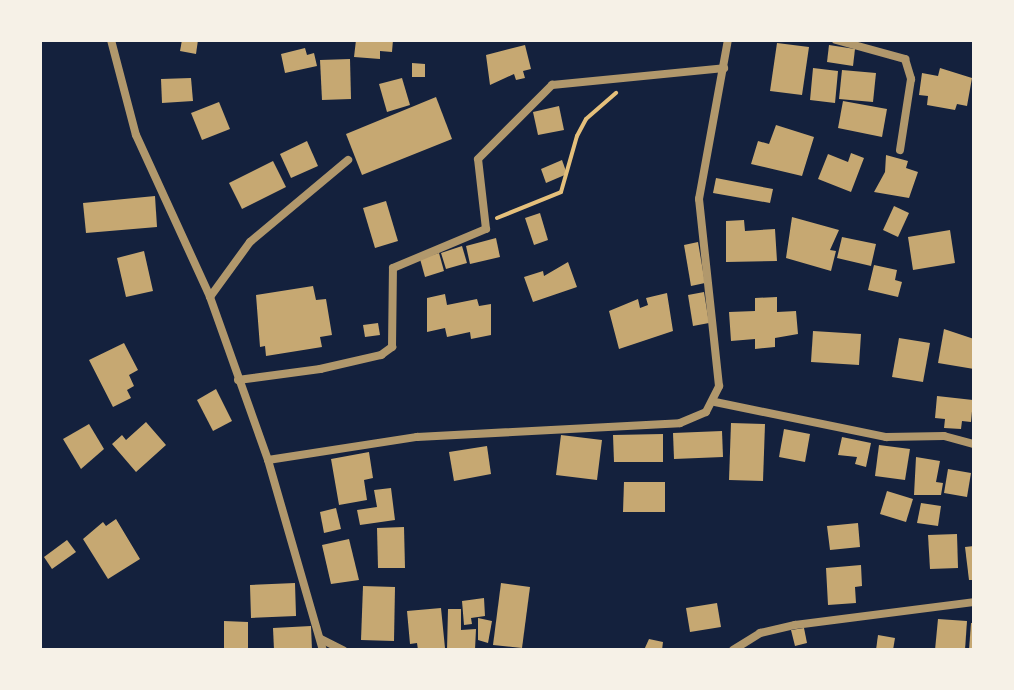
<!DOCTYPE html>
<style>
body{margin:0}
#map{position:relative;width:1014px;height:690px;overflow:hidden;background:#14213d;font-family:Barlow,sans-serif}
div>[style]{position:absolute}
.building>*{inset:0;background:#c6a872}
.path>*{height:4px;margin:-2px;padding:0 2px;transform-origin:2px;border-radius:2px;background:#e5c07b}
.minor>*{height:8px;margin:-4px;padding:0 4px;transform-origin:4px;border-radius:4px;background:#b1986c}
span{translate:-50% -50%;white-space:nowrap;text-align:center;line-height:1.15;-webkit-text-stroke:6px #f6f1e7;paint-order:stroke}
.frame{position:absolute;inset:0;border:42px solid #f6f1e7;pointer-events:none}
</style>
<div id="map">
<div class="building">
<i style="clip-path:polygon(182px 40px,198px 40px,196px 54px,180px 51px)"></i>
<i style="clip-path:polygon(356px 40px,393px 40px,392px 52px,380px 51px,380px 59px,354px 57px)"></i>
<i style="clip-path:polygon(777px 43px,809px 47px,802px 95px,770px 91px)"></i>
<i style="clip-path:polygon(525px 45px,531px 69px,523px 71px,525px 78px,516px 80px,514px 74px,490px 85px,486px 55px)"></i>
<i style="clip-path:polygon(829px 45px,855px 49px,853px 66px,827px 62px)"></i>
<i style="clip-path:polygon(305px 48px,307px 55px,314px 53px,317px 66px,285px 73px,281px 54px)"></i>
<i style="clip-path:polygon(350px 59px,351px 99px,322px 100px,320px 60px)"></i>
<i style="clip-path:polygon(412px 63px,425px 64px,425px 77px,412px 77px)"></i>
<i style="clip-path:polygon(813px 68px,838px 71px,835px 103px,810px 100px)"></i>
<i style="clip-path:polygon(940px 68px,972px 78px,967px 106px,957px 104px,955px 110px,927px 105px,928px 96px,919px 95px,922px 73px,938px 76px)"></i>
<i style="clip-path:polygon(842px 70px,876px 73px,873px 102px,839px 99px)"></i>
<i style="clip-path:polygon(191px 78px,193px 101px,162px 103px,161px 79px)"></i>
<i style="clip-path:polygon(402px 78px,410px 105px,387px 112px,379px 84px)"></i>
<i style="clip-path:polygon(436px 97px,452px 139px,362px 175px,346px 134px)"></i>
<i style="clip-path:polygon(843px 101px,887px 109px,882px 137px,838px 128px)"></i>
<i style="clip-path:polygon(219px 102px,230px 129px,202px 140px,191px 113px)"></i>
<i style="clip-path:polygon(559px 106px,564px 130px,538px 135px,533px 112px)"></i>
<i style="clip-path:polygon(776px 125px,814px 137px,802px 176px,751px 164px,758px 141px,769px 144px)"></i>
<i style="clip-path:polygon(307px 141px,318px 166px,291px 178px,280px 154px)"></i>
<i style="clip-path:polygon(851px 153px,864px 158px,851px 192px,818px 179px,828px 154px,848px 162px)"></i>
<i style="clip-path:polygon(886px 155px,908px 161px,906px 168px,918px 172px,909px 198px,874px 192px,885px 172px)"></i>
<i style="clip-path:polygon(562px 160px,567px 174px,546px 183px,541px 169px)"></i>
<i style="clip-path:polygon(273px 161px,286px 187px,242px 209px,229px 183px)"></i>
<i style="clip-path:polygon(716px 178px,773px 189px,770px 203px,713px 193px)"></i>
<i style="clip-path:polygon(155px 196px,157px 227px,86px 233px,83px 203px)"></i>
<i style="clip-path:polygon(386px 201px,398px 241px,375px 248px,363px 208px)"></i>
<i style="clip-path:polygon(894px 206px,909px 213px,898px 237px,883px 230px)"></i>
<i style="clip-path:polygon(540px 213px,548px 240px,534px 245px,525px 218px)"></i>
<i style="clip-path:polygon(792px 217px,839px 230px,830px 250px,836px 251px,831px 271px,786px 258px)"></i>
<i style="clip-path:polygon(744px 220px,745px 231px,775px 229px,777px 261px,726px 262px,726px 221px)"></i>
<i style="clip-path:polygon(950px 230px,955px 263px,913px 270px,908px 237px)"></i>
<i style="clip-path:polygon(842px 237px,876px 244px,871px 266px,837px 258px)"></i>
<i style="clip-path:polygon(496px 238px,500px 257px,470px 264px,466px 246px)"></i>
<i style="clip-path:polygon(698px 242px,705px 283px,691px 286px,684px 245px)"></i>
<i style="clip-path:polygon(462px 246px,467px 263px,446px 269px,441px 253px)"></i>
<i style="clip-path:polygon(144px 251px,153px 291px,126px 297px,117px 258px)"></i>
<i style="clip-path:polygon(439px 253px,444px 271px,425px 277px,420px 259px)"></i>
<i style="clip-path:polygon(568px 262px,577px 287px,533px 302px,524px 277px,543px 271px,544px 276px)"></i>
<i style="clip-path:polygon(874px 265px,897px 270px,895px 280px,902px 282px,898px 297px,868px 290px)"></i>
<i style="clip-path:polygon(313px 286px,316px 300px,326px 299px,332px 335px,320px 337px,322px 347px,266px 356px,265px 346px,260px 347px,256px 295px)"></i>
<i style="clip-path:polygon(704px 292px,709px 323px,693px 326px,688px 295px)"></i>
<i style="clip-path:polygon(667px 293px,673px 331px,619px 349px,609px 311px,638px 299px,640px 308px,648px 305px,646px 298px)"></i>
<i style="clip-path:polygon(445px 294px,447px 305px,477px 299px,479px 306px,491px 304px,491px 335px,471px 339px,470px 332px,447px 337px,445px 328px,427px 332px,427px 298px)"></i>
<i style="clip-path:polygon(777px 297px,777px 312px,796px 311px,798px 334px,775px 338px,775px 347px,755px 349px,755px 339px,731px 341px,729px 312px,755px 311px,755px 298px)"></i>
<i style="clip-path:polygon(378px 323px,380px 335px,365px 337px,363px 325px)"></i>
<i style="clip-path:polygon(944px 329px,974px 339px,974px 369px,938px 363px)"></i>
<i style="clip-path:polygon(813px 331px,861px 334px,859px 365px,811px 362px)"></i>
<i style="clip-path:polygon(899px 338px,930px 343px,923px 382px,892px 377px)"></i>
<i style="clip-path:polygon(124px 343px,138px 370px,129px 375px,134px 386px,127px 390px,131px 398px,113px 407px,89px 360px)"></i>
<i style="clip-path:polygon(216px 389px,232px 421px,213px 431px,197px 400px)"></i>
<i style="clip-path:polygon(937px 396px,973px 400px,971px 422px,962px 421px,961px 429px,944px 428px,945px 419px,935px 418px)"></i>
<i style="clip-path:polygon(146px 422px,166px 445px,136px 472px,112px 444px,122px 435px,126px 440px)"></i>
<i style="clip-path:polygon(731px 423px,765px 424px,763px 481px,729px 480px)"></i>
<i style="clip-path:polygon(89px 424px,104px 449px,81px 469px,63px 439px)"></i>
<i style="clip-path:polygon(784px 429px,810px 434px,805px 462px,779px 457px)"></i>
<i style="clip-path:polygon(722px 431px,723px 457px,674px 459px,673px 433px)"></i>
<i style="clip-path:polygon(663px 434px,663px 462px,614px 462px,613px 435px)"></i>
<i style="clip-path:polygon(561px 435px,602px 440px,597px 480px,556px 475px)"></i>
<i style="clip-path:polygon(842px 437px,871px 443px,866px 467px,855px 464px,857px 457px,838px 455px)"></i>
<i style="clip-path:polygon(879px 445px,910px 449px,905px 480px,875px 476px)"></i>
<i style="clip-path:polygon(487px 446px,491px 474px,454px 481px,449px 452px)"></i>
<i style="clip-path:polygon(369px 452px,373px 478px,364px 480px,367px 500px,339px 505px,331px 459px)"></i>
<i style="clip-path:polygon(916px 457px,940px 461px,936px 482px,943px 483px,941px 495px,914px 495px)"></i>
<i style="clip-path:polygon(948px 469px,971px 473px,967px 497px,944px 493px)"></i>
<i style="clip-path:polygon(624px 482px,665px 482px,665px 512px,623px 512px)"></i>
<i style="clip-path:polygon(391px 488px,395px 520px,360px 525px,357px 510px,377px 507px,374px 490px)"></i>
<i style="clip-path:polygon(887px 491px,913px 499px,906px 522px,880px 514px)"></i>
<i style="clip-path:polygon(921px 503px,941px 506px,938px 526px,917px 523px)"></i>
<i style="clip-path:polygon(336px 508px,341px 529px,324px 533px,320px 512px)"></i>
<i style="clip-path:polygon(116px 519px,140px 559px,108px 579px,83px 539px,103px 522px,106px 526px)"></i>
<i style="clip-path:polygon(858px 523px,860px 547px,830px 550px,827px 526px)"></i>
<i style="clip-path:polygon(404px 527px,405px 568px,378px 568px,377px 528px)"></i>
<i style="clip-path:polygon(957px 534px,958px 568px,930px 569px,928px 535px)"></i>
<i style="clip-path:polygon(349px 539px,359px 580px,331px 584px,322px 545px)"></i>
<i style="clip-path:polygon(67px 540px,76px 552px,52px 569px,44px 557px)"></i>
<i style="clip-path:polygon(974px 546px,974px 580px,969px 580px,965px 547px)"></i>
<i style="clip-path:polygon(861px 565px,862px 586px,855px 587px,856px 603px,828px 605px,826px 568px)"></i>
<i style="clip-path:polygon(295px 583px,296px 616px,251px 618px,250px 585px)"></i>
<i style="clip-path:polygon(501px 583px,530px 587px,522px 648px,493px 645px)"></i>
<i style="clip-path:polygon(363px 586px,395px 587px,394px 641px,361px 640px)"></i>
<i style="clip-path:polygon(484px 598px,485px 616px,471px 618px,472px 624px,464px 625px,462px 601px)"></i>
<i style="clip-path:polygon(717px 603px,721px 627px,690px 632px,686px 608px)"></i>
<i style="clip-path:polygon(441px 608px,445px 648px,418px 650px,417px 643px,410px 644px,407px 611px)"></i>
<i style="clip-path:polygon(448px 609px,461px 609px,461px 630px,476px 629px,475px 650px,447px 650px)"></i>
<i style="clip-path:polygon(478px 618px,492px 621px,488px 643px,478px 640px)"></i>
<i style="clip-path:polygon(938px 619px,967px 621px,965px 650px,935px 650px)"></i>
<i style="clip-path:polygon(224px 621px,248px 622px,248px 650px,224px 650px)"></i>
<i style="clip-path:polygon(971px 623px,974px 623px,974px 650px,969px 650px)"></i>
<i style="clip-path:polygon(311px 626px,312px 650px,274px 650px,273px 628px)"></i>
<i style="clip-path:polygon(804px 628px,807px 643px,795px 646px,791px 630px)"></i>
<i style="clip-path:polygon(878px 635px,895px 638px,893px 650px,876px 650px)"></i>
<i style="clip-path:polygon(649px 639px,663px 642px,662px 650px,644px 650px)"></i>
</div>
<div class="path">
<i style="left:497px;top:218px;width:69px;rotate:-22.1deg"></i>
<i style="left:561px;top:192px;width:58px;rotate:-74.1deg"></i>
<i style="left:577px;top:136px;width:19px;rotate:-62deg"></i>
<i style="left:586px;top:119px;width:40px;rotate:-41deg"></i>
</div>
<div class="minor">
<i style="left:111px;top:40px;width:98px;rotate:75.3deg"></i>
<i style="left:136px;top:135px;width:178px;rotate:65.4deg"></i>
<i style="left:210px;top:297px;width:173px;rotate:70.4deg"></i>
<i style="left:268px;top:460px;width:198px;rotate:73.9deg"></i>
<i style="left:836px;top:40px;width:72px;rotate:15.4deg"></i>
<i style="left:905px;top:59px;width:21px;rotate:73deg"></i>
<i style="left:911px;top:79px;width:72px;rotate:98.8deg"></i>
<i style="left:210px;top:297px;width:68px;rotate:-54deg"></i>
<i style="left:250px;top:242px;width:128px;rotate:-39.9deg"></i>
<i style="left:238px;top:380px;width:83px;rotate:-7.6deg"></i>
<i style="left:320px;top:369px;width:63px;rotate:-12.9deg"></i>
<i style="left:381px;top:355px;width:14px;rotate:-36deg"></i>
<i style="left:392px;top:347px;width:79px;rotate:-89.3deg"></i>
<i style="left:393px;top:268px;width:101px;rotate:-22.8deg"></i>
<i style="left:486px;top:229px;width:70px;rotate:-96.5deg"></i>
<i style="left:478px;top:159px;width:105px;rotate:-45deg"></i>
<i style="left:552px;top:85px;width:173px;rotate:-5.6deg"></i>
<i style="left:715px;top:402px;width:175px;rotate:11.6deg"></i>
<i style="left:886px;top:437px;width:58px;rotate:-1deg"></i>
<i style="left:944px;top:436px;width:31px;rotate:15deg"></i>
<i style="left:268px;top:460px;width:151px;rotate:-8.8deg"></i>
<i style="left:417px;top:437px;width:263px;rotate:-3deg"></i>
<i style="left:680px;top:423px;width:28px;rotate:-23deg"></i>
<i style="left:706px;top:412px;width:29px;rotate:-63deg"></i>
<i style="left:719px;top:386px;width:188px;rotate:-96.1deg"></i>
<i style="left:699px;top:199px;width:162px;rotate:-79.7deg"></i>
<i style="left:321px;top:639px;width:25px;rotate:27deg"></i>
<i style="left:733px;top:650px;width:32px;rotate:-32deg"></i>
<i style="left:760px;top:633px;width:36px;rotate:-13deg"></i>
<i style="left:795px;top:625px;width:180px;rotate:-7.3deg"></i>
</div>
<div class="frame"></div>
</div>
